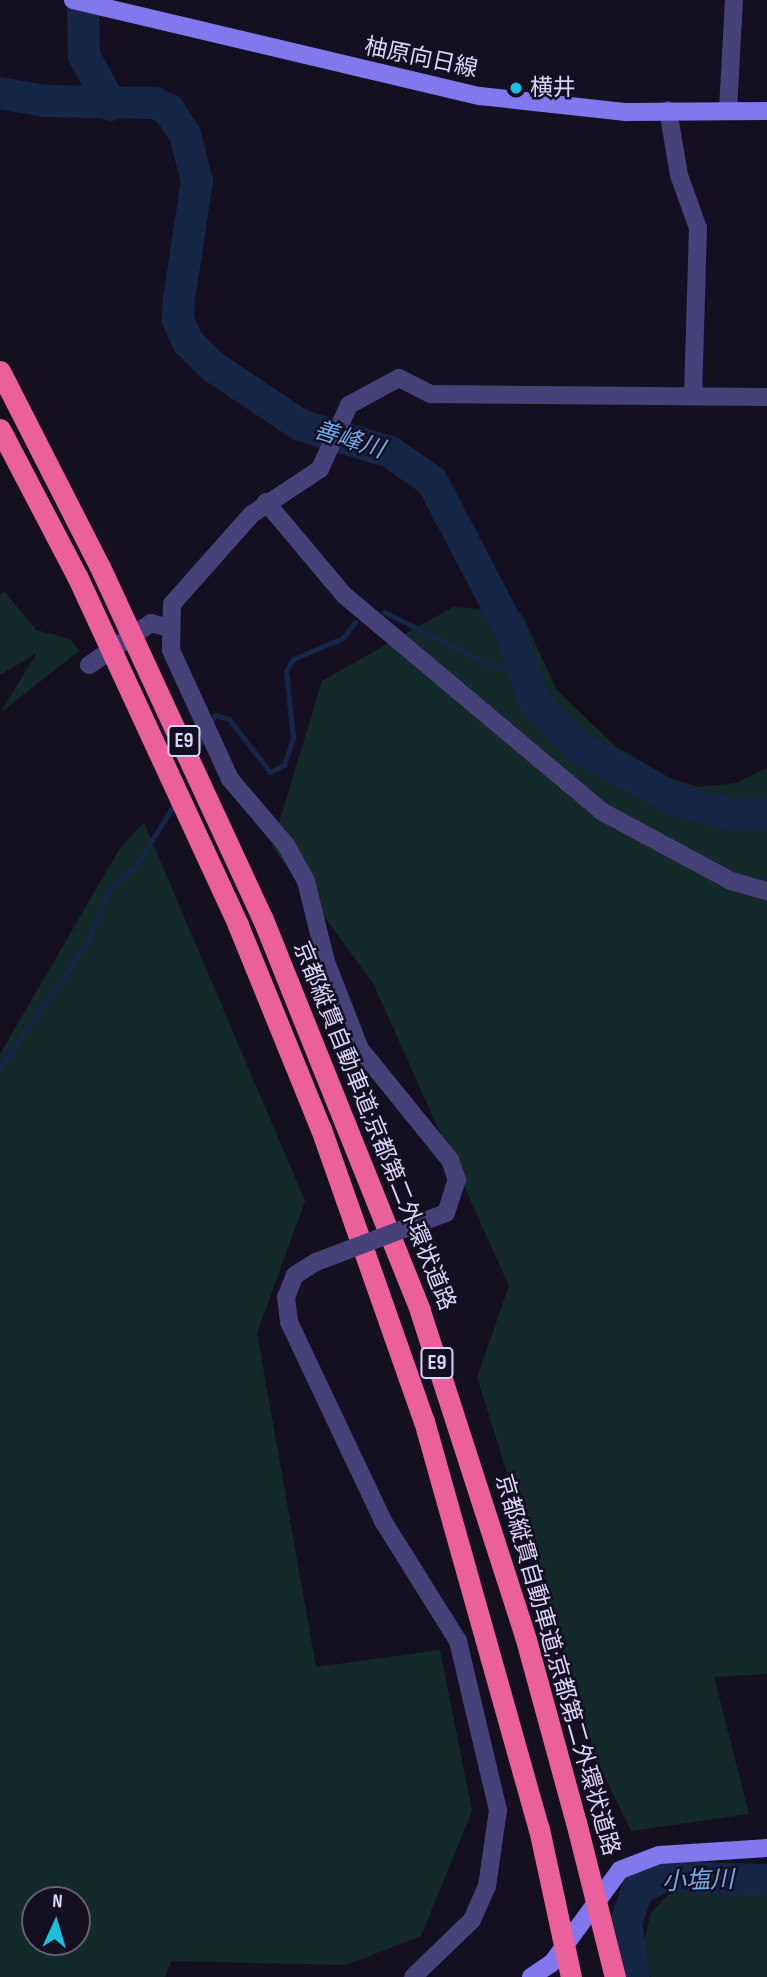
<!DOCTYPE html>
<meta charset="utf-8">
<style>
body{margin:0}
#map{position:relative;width:767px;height:1977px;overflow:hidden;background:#141021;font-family:"Sofia Sans Condensed","Noto Sans JP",sans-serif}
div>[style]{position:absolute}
.green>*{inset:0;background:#142a2a}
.stream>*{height:5px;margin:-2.5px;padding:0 2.5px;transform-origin:2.5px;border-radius:2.5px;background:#162646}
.river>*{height:32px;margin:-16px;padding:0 16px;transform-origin:16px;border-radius:16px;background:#162646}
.minor>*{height:18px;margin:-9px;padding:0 9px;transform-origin:9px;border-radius:9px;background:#47417a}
.secondary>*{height:18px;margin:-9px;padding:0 9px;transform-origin:9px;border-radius:9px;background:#8278ee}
.motorway>*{height:21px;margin:-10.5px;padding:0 10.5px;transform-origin:10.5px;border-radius:10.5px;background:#eb5f9a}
.minor-bridge>*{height:18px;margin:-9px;padding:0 9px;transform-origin:9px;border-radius:9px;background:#47417a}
.motorway-bridge>*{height:21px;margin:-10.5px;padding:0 10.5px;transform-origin:10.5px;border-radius:10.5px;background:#eb5f9a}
.dots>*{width:19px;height:19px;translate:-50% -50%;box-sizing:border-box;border:4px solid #141021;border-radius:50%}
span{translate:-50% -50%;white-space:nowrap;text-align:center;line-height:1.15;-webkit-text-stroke:5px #141021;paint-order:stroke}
.shield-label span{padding:2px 5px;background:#141021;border:2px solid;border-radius:5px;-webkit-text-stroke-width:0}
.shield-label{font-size:21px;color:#dcd5fa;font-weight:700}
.street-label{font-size:23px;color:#dcd5fa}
.poi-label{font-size:23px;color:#dcd5fa}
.left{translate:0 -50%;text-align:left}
.water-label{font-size:24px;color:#70aced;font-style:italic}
.north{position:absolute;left:21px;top:1886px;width:70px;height:70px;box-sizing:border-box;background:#141021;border:2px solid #645f78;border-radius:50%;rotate:4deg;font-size:19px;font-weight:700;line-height:28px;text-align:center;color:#dcd5fa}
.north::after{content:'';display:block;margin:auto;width:24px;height:32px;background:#1cc0df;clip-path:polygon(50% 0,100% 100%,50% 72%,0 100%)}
</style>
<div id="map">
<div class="green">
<i style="clip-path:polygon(5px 592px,36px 630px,70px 639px,79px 651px,0 713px,37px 653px,0 675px,0 595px)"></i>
<i style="clip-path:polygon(453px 607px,521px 612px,556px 689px,616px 747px,672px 779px,700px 787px,736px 783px,767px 768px,767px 1674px,714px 1677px,749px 1814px,631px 1831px,597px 1761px,477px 1377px,509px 1286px,373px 983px,272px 846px,322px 681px)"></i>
<i style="clip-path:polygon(evenodd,144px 823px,305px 1201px,257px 1333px,316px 1667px,440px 1650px,472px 1811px,421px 1936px,346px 1965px,171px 1961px,165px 1977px,0 1977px,0 1054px,120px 848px,144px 823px,35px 1900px,77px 1900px,77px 1942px,35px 1942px,35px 1900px)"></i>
<i style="clip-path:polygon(767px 1876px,767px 1977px,651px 1977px,642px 1949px,651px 1913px,670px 1892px)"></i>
</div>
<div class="stream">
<i style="left:384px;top:612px;width:122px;rotate:26.4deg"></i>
<i style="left:493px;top:666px;width:31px;rotate:13deg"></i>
<i style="left:210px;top:724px;width:10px;rotate:-61deg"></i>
<i style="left:215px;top:715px;width:15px;rotate:16deg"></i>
<i style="left:229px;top:719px;width:67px;rotate:52.3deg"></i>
<i style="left:270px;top:772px;width:16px;rotate:-27deg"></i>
<i style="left:284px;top:765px;width:28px;rotate:-72deg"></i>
<i style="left:293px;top:738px;width:67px;rotate:-96deg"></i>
<i style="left:286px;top:671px;width:14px;rotate:-60deg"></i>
<i style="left:293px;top:659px;width:54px;rotate:-22.8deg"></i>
<i style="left:343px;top:638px;width:20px;rotate:-53deg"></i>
<i style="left:194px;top:755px;width:25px;rotate:-64deg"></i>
<i style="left:0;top:1068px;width:155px;rotate:-55.3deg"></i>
<i style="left:88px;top:941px;width:56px;rotate:-68deg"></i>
<i style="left:109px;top:889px;width:35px;rotate:-40deg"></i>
<i style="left:136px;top:866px;width:74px;rotate:-58.2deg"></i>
</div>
<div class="river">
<i style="left:83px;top:0;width:56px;rotate:89deg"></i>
<i style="left:84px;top:56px;width:56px;rotate:61.1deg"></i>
<i style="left:0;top:93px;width:45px;rotate:10.3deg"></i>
<i style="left:44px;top:101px;width:111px;rotate:1deg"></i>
<i style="left:155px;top:103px;width:16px;rotate:27deg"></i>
<i style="left:169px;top:110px;width:30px;rotate:57deg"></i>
<i style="left:185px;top:135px;width:48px;rotate:75.4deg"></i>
<i style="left:197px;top:181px;width:118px;rotate:98.7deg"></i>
<i style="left:179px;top:298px;width:22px;rotate:93deg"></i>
<i style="left:178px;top:320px;width:24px;rotate:66deg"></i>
<i style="left:188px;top:342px;width:34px;rotate:45deg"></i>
<i style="left:212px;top:366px;width:106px;rotate:33.8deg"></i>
<i style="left:300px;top:425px;width:94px;rotate:16.7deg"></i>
<i style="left:390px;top:452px;width:51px;rotate:34.6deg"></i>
<i style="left:432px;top:481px;width:168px;rotate:62.4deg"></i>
<i style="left:510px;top:630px;width:75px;rotate:71.3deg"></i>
<i style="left:534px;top:701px;width:64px;rotate:46.3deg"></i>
<i style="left:578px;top:747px;width:114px;rotate:28.4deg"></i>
<i style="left:678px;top:801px;width:54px;rotate:14deg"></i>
<i style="left:730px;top:814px;width:37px"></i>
<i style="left:634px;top:1977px;width:55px;rotate:-98.4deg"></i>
<i style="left:626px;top:1923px;width:36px;rotate:-71deg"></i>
<i style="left:638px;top:1889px;width:28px;rotate:-26deg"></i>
<i style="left:663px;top:1877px;width:104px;rotate:1.7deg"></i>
</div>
<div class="minor">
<i style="left:668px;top:110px;width:66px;rotate:80.4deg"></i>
<i style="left:679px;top:175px;width:56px;rotate:70.3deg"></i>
<i style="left:698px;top:228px;width:168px;rotate:91.7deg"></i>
<i style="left:728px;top:110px;width:110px;rotate:-86.9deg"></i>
<i style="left:266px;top:502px;width:121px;rotate:50deg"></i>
<i style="left:344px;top:595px;width:336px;rotate:40deg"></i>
<i style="left:601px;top:811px;width:148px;rotate:28.3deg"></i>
<i style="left:731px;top:881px;width:37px;rotate:16deg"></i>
<i style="left:89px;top:665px;width:75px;rotate:-34.1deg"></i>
<i style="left:151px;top:623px;width:18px;rotate:16deg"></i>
<i style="left:446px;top:1213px;width:35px;rotate:-72deg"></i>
<i style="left:457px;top:1180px;width:21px;rotate:-109deg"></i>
<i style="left:450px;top:1160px;width:143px;rotate:-129deg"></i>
<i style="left:360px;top:1049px;width:93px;rotate:-111.3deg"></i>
<i style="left:326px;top:962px;width:83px;rotate:-103.9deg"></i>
<i style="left:306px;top:881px;width:41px;rotate:-119.1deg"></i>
<i style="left:286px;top:845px;width:87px;rotate:-130.3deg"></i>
<i style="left:230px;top:779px;width:142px;rotate:-114.6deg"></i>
<i style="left:171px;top:650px;width:46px;rotate:-88.8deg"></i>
<i style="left:172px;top:604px;width:120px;rotate:-48.4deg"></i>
<i style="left:252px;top:514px;width:82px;rotate:-33.5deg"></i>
<i style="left:320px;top:469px;width:70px;rotate:-65.6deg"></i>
<i style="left:349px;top:405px;width:57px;rotate:-28.4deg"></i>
<i style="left:399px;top:378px;width:36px;rotate:27deg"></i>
<i style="left:431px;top:394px;width:336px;rotate:0.5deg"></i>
<i style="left:316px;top:1262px;width:25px;rotate:148deg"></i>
<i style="left:295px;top:1275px;width:24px;rotate:112deg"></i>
<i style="left:286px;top:1297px;width:25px;rotate:83deg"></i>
<i style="left:289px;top:1322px;width:220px;rotate:64.7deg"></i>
<i style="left:383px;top:1521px;width:142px;rotate:58deg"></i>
<i style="left:458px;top:1641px;width:174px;rotate:76.7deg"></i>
<i style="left:498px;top:1810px;width:77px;rotate:98.2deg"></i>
<i style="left:487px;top:1886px;width:37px;rotate:114deg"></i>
<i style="left:472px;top:1920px;width:82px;rotate:136deg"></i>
</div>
<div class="secondary">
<i style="left:73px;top:0;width:418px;rotate:13.3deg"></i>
<i style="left:480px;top:96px;width:147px;rotate:6.3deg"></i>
<i style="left:626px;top:112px;width:141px;rotate:-0.4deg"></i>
<i style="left:531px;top:1977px;width:25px;rotate:-34deg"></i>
<i style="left:552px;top:1963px;width:115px;rotate:-53.8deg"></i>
<i style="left:620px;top:1870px;width:42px;rotate:-21deg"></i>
<i style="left:659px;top:1855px;width:108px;rotate:-3.7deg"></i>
</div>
<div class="motorway">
<i style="left:0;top:371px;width:220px;rotate:63deg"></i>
<i style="left:0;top:429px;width:166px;rotate:62.4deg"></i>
<i style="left:262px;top:917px;width:424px;rotate:68.1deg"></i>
<i style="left:420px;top:1311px;width:342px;rotate:72.1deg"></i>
<i style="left:525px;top:1636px;width:193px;rotate:74.7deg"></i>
<i style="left:238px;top:925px;width:220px;rotate:67.9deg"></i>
<i style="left:321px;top:1129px;width:310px;rotate:70.6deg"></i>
<i style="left:424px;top:1421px;width:424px;rotate:74.3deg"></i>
</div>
<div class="minor-bridge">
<i style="left:316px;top:1262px;width:139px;rotate:-20.7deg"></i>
</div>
<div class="motorway-bridge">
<i style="left:100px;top:567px;width:386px;rotate:65.2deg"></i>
<i style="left:77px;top:576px;width:384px;rotate:65.2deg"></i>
<i style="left:576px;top:1822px;width:160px;rotate:75.9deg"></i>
<i style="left:539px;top:1829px;width:151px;rotate:77.8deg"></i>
</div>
<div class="dots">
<i style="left:516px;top:88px;background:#1cc0df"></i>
</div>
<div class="shield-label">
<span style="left:184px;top:741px">E9</span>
<span style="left:437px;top:1363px">E9</span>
</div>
<div class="street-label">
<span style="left:421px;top:58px;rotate:12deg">柚原向日線</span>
<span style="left:374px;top:1126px;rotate:68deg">京都縦貫自動車道;京都第二外環状道路</span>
<span style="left:557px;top:1665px;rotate:74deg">京都縦貫自動車道;京都第二外環状道路</span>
</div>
<div class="poi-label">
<span class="left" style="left:530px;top:88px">横井</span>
</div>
<div class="water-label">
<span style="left:349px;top:440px;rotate:17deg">善峰川</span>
<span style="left:698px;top:1881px;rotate:-2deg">小塩川</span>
</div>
<div class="north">N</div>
</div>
